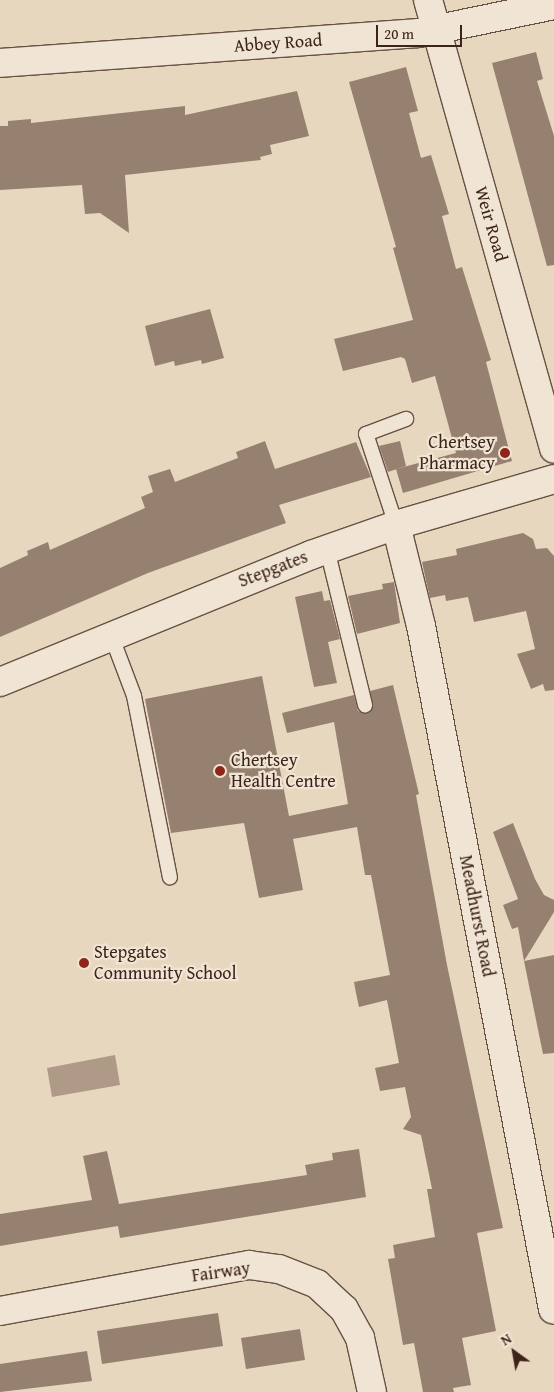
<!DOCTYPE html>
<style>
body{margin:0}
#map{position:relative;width:554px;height:1392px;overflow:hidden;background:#e8d7bf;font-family:"Gentium Book Plus",serif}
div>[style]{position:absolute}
.water>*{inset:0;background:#ae9a87}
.building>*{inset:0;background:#968170}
.roads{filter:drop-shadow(1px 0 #685143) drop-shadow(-1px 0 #685143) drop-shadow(0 1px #685143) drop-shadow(0 -1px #685143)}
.lane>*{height:14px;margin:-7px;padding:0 7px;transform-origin:7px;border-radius:7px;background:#f0e5d5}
.street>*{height:28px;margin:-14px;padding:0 14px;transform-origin:14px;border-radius:14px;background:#f0e5d5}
.secondary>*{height:28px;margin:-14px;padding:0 14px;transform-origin:14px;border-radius:14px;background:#f0e5d5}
.dots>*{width:14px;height:14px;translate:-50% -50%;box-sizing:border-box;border:2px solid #f0e5d5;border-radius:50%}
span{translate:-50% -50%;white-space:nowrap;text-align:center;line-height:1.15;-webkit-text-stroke:4.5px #f0e5d5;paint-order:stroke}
.street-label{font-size:18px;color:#3d241a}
.poi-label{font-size:18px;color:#3d241a}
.right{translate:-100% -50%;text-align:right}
.left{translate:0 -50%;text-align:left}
.north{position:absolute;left:489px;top:1327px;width:50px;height:50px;-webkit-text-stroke:4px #f0e5d5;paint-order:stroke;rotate:328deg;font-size:14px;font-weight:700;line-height:20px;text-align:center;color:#3d241a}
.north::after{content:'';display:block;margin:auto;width:18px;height:22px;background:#3d241a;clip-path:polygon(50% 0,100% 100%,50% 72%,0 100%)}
.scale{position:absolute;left:376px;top:25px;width:86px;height:22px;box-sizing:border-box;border:2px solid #3d241a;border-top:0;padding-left:6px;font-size:15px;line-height:18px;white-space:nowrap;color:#3d241a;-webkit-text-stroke:4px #f0e5d5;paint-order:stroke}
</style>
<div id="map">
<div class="water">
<i style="clip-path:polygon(115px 1055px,120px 1085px,52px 1097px,47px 1068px)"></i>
</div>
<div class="building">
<i style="clip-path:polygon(536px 52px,543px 79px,537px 81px,554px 136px,554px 265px,547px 266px,492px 63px)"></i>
<i style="clip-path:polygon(406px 67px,418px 111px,409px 113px,421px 158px,431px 155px,449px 214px,442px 216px,456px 269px,462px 267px,491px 360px,486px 362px,512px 461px,403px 493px,396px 469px,456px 453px,435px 376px,412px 383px,405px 359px,401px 357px,343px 371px,334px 339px,413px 320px,393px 248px,396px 247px,349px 82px)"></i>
<i style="clip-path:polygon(297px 91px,309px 136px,270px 145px,272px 154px,260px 157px,261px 160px,125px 175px,129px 233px,100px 213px,85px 214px,82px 185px,0 190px,0 126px,8px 126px,8px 121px,31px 119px,31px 123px,185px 106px,185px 115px)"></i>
<i style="clip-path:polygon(210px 309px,224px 358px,202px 364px,201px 360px,175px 366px,174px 361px,155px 366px,145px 326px)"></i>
<i style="clip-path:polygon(265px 441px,275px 469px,356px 442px,371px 477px,279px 505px,286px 523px,148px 573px,0 637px,0 568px,28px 555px,27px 551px,48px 542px,50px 550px,145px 508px,141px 497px,153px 492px,148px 476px,170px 469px,175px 482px,238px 458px,236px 452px)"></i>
<i style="clip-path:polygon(400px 441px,406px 466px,388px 472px,379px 446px)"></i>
<i style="clip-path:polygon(523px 533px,533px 539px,536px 549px,547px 548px,554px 556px,554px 690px,545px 691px,543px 684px,531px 689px,517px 654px,535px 649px,526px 611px,474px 622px,468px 597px,446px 601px,445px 595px,430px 598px,425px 576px,422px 562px,457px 555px,456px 549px)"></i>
<i style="clip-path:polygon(394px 582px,400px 623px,357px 634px,348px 596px,383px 589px,382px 584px)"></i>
<i style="clip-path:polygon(322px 591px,324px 601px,330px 600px,340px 639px,328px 642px,337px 683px,314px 687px,295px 597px)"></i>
<i style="clip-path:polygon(262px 676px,289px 816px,348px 804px,334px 722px,287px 733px,282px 713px,354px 695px,358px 711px,368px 713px,373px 707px,370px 691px,393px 685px,419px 794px,416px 795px,447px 965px,503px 1228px,477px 1233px,496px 1331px,462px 1338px,471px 1385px,453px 1388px,454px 1392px,423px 1392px,414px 1343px,403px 1345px,388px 1259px,395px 1258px,393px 1245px,435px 1237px,427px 1189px,432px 1189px,421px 1135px,403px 1129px,411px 1117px,405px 1087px,380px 1091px,375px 1068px,399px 1063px,387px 1000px,359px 1007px,356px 993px,354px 982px,390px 975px,371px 875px,365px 875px,357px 827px,293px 839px,303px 890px,259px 898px,244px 823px,171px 833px,145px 699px)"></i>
<i style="clip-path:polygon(513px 823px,535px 879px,544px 895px,554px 900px,554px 912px,524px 961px,518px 927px,512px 929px,503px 905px,518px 899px,493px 832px)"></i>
<i style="clip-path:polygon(554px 955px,554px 1053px,543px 1054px,524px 961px)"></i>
<i style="clip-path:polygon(359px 1149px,366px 1197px,120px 1238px,118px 1226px,0 1246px,0 1214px,92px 1200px,83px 1156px,107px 1151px,119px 1204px,307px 1175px,305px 1165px,333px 1160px,332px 1153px)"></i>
<i style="clip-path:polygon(218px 1313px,223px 1346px,102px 1364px,97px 1331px)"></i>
<i style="clip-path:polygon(300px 1329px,305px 1360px,246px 1369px,241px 1338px)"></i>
<i style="clip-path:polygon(87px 1351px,92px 1381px,0 1392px,0 1364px)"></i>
</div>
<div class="roads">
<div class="lane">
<i style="left:396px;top:525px;width:96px;rotate:-108.2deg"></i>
<i style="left:366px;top:434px;width:43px;rotate:-20.6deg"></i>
<i style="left:327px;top:549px;width:161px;rotate:76.3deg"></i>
<i style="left:111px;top:635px;width:65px;rotate:69.3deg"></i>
<i style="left:134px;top:696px;width:185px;rotate:78.8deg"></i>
</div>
<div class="street">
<i style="left:0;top:63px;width:420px;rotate:-4.1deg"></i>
<i style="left:419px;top:33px;width:138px;rotate:-11.7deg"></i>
<i style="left:396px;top:525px;width:104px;rotate:76.1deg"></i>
<i style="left:421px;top:626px;width:696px;rotate:79.06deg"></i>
<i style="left:0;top:682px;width:336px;rotate:-22.2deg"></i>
<i style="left:311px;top:555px;width:90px;rotate:-19.4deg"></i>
<i style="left:396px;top:525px;width:165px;rotate:-16.2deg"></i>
<i style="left:0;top:1311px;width:253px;rotate:-10.5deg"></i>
<i style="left:249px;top:1265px;width:30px;rotate:8deg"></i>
<i style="left:279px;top:1269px;width:41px;rotate:21.5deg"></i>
<i style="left:317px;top:1284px;width:37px;rotate:43deg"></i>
<i style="left:344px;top:1309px;width:33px;rotate:61deg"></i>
<i style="left:360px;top:1338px;width:55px;rotate:77.5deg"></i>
</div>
<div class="secondary">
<i style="left:428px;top:0;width:466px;rotate:74.3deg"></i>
</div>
</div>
<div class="dots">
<i style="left:505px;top:453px;background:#8f2418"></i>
<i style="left:220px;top:771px;background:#8f2418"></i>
<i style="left:84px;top:963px;background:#8f2418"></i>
</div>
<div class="street-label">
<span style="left:278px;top:43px;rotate:-4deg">Abbey Road</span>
<span style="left:491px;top:224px;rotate:74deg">Weir Road</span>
<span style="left:273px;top:569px;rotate:-21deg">Stepgates</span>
<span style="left:477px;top:916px;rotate:79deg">Meadhurst Road</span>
<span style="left:221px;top:1272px;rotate:-8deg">Fairway</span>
</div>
<div class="poi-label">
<span class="right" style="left:495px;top:453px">Chertsey<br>Pharmacy</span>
<span class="left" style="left:231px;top:771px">Chertsey<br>Health Centre</span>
<span class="left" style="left:94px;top:963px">Stepgates<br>Community School</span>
</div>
<div class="north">N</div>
<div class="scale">20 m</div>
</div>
